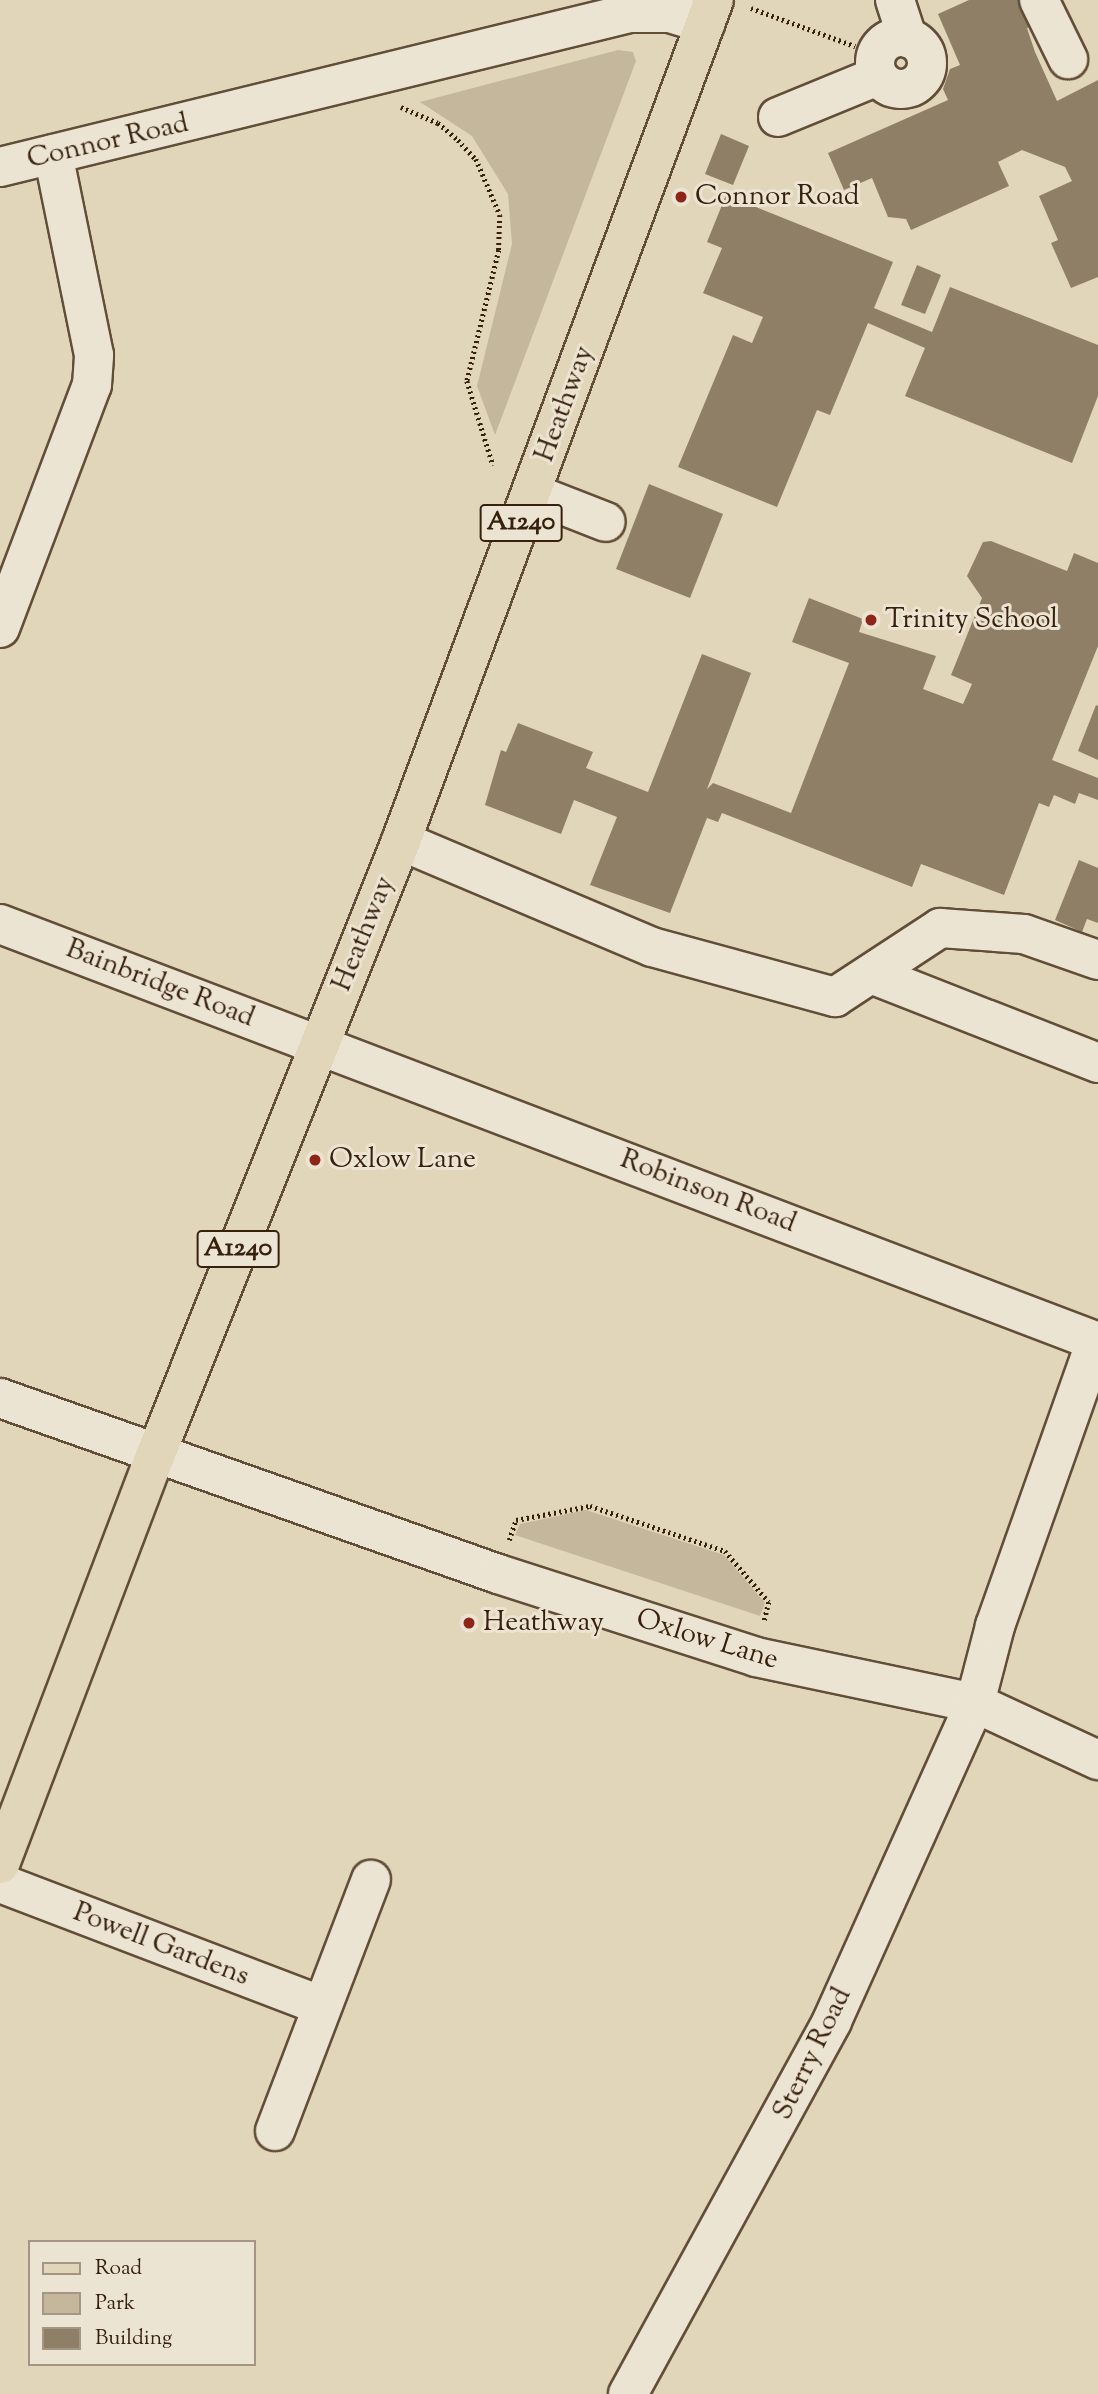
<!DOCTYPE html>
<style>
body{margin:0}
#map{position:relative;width:1098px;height:2394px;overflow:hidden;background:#e1d6ba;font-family:"Sorts Mill Goudy",serif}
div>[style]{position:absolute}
.green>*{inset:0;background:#c4b79c}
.building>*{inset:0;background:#8f7f66}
.path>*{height:4.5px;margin-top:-2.25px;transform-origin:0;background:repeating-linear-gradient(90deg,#37210c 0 2px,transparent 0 5.5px)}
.roads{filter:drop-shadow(2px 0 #624e38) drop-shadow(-2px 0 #624e38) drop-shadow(0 2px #624e38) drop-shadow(0 -2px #624e38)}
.minor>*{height:38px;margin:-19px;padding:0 19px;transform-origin:19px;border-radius:19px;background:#ece4d2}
.minor>.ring{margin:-19px;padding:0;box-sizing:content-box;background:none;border:38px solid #ece4d2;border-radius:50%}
.major>*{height:38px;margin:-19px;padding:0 19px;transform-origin:19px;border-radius:19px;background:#e1d6ba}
.dots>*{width:19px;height:19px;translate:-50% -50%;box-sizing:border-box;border:4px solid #ece4d2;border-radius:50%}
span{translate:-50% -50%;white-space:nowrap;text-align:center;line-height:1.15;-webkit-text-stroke:6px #ece4d2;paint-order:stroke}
.shield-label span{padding:2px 5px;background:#ece4d2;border:2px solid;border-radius:5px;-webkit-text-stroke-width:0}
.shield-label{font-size:26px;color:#37210c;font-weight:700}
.street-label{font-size:28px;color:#37210c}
.poi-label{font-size:28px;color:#37210c}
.left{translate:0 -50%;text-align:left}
.legend{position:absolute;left:28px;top:2240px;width:228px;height:126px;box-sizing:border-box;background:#ece4d2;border:2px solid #a49683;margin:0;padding:9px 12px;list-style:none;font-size:21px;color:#37210c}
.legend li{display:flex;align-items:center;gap:14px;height:35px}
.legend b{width:35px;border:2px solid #a49683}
</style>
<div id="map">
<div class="green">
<i style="clip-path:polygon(618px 50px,633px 52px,636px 61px,495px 435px,477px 386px,512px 244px,508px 194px,472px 136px,420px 102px)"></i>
<i style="clip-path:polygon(586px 1510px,724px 1555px,765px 1603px,760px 1616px,515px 1535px,520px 1524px)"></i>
</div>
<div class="building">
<i style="clip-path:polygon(969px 0,1020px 0,1033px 26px,1027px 28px,1035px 52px,1057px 101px,1098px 80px,1098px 277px,1071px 288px,1051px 243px,1058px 240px,1039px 196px,1072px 181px,1065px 167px,1022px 150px,998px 162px,1009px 186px,911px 230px,906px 219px,888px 217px,872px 178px,844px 190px,828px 153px,948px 100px,943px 89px,950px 69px,960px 65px,938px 14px)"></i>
<i style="clip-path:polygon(721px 134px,749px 146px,733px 185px,705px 174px)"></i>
<i style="clip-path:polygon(726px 195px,893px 262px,874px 308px,932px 332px,950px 287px,1098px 345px,1098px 396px,1072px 463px,905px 396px,925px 348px,868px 323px,830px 415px,817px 410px,777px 507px,678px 467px,733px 335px,752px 343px,763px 317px,703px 293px,722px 248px,707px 242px)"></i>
<i style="clip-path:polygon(917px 265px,941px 275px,925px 314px,901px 305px)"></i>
<i style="clip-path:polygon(649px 484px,723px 514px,690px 598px,616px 569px)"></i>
<i style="clip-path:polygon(991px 541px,1067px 571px,1074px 553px,1098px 563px,1098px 646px,1052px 760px,1098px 778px,1098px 800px,1079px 793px,1075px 804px,1054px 795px,1049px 807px,1039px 803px,1004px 895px,921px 864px,912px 887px,722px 813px,718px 822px,707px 818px,670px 913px,590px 885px,617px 817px,574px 800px,561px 834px,485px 805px,501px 750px,506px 752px,518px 723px,593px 752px,586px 768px,648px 792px,702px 654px,751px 673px,707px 789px,713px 783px,791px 813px,849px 663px,792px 642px,809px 598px,863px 619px,859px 632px,936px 656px,923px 689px,963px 704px,972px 684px,951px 675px,982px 598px,967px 576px,983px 542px)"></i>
<i style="clip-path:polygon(1096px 705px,1098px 706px,1098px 760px,1078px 751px)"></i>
<i style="clip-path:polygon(1079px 860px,1098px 868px,1098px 923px,1087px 919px,1082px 932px,1055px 920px)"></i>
</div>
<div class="path">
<i style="left:751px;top:8px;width:111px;rotate:20.1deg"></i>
<i style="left:401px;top:107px;width:40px;rotate:23.4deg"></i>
<i style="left:438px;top:123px;width:26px;rotate:40deg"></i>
<i style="left:458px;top:140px;width:26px;rotate:47deg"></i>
<i style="left:476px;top:159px;width:61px;rotate:66.8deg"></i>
<i style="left:500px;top:215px;width:35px;rotate:92deg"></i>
<i style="left:499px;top:250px;width:135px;rotate:103.7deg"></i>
<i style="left:467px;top:381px;width:88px;rotate:72.8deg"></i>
<i style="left:509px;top:1540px;width:21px;rotate:-71deg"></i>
<i style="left:516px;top:1520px;width:75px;rotate:-10.7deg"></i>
<i style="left:590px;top:1506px;width:142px;rotate:18.4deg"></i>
<i style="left:725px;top:1551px;width:67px;rotate:49.2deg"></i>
<i style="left:769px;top:1602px;width:21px;rotate:104deg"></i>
</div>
<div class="roads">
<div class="minor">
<i style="left:895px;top:0;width:40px;rotate:72deg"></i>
<i style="left:1039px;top:0;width:66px;rotate:63.8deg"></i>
<i class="ring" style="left:875px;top:37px;width:14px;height:14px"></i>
<i style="left:778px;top:117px;width:108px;rotate:-22.3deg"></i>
<i style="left:0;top:167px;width:649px;rotate:-13.74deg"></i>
<i style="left:630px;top:13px;width:40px"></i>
<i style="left:670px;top:13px;width:37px;rotate:17deg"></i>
<i style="left:532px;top:493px;width:79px;rotate:21.4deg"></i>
<i style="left:0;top:628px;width:260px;rotate:-69.3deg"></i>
<i style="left:92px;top:385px;width:30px;rotate:-86deg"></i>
<i style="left:94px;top:355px;width:205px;rotate:-101.5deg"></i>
<i style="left:401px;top:841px;width:272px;rotate:22.9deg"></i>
<i style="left:652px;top:947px;width:190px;rotate:15.3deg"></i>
<i style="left:835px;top:997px;width:126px;rotate:-33.3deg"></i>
<i style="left:940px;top:928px;width:84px;rotate:4.1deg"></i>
<i style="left:1024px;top:934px;width:78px;rotate:19.4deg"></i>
<i style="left:0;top:924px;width:1175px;rotate:20.84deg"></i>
<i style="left:871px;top:974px;width:244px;rotate:21.4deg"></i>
<i style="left:0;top:1398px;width:528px;rotate:19.46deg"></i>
<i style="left:498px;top:1574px;width:271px;rotate:17.8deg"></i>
<i style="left:756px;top:1657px;width:224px;rotate:11.9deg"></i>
<i style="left:975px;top:1703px;width:136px;rotate:24.9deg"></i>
<i style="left:0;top:1883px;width:345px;rotate:20.9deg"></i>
<i style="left:275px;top:2131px;width:269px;rotate:-69.1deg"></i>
<i style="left:628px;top:2394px;width:425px;rotate:-61.3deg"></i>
<i style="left:832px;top:2021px;width:349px;rotate:-65.8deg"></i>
<i style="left:975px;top:1703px;width:80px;rotate:-75.4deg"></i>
<i style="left:995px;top:1626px;width:302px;rotate:-70.5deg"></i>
</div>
<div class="major">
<i style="left:0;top:1864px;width:439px;rotate:-69.2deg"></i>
<i style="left:156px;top:1454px;width:660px;rotate:-68.21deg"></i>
<i style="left:401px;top:841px;width:897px;rotate:-69.59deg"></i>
</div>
</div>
<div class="dots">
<i style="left:681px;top:197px;background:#8f2418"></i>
<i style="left:871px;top:620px;background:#8f2418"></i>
<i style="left:315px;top:1160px;background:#8f2418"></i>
<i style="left:469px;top:1623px;background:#8f2418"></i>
</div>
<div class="shield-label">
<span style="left:521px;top:523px">A1240</span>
<span style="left:238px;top:1249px">A1240</span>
</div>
<div class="street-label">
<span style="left:108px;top:142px;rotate:-13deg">Connor Road</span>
<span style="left:565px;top:404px;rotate:-70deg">Heathway</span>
<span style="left:364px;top:934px;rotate:-68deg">Heathway</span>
<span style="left:160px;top:984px;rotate:21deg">Bainbridge Road</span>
<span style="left:708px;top:1192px;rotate:21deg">Robinson Road</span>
<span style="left:707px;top:1640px;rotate:17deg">Oxlow Lane</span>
<span style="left:161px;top:1945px;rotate:21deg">Powell Gardens</span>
<span style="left:813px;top:2054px;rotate:-64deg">Sterry Road</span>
</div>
<div class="poi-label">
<span class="left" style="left:695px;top:197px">Connor Road</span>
<span class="left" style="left:885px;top:620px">Trinity School</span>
<span class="left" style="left:329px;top:1160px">Oxlow Lane</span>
<span class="left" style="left:483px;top:1623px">Heathway</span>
</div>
<ul class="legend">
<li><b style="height:9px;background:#e1d6ba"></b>Road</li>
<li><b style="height:19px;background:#c4b79c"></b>Park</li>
<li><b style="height:19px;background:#8f7f66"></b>Building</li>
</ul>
</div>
